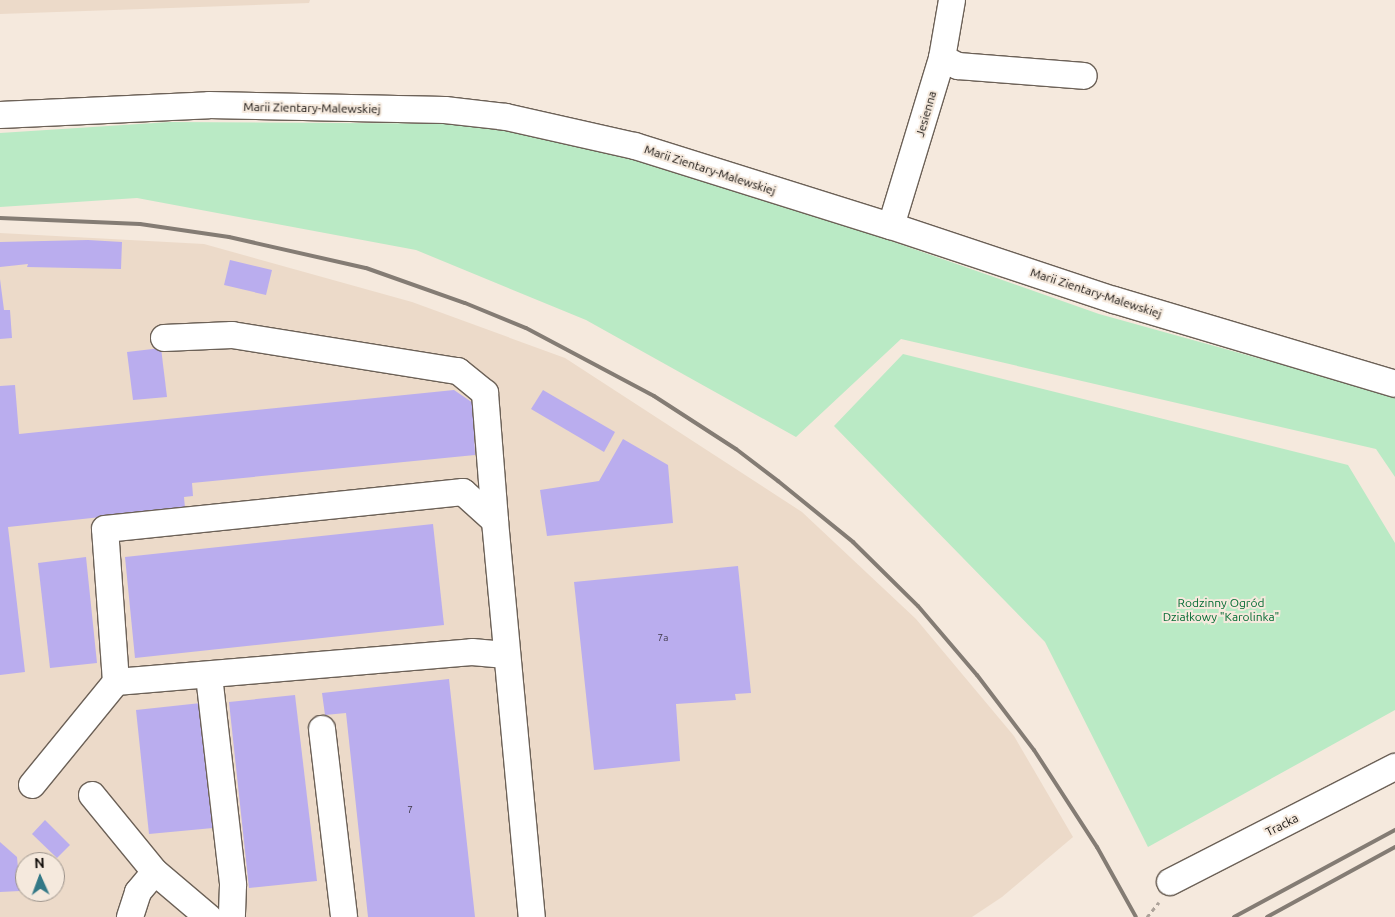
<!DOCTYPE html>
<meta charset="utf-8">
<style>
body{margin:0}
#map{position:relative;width:1395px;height:917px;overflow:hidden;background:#f5e9dd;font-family:Ubuntu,sans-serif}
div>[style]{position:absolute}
.built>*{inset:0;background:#ecdac9}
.green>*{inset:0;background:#baeac5}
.building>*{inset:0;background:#baadee}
.path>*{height:3px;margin-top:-1.5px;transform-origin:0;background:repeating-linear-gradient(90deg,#aca299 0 4px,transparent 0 8px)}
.roads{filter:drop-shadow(1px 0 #6c6157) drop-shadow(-1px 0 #6c6157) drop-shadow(0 1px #6c6157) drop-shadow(0 -1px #6c6157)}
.minor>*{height:26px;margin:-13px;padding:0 13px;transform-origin:13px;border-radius:13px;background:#fff}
.rail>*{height:4px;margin:-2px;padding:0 2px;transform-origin:2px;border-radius:2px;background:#847c74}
span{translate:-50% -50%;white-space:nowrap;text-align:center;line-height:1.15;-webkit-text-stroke:4px #f5e9dd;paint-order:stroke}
.number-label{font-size:10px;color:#3c3644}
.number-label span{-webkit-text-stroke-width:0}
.street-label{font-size:12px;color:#120e0b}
.park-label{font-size:12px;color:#026a32}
.north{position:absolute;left:15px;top:852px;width:50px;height:50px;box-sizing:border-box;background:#f5e9dd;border:1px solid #9a9189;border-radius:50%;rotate:358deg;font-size:14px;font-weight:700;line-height:20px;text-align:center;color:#120e0b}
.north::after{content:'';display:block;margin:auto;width:18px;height:22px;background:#337886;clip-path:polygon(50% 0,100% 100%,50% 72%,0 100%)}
</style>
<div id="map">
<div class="built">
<i style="clip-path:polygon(0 0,310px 0,309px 3px,0 14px)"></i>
<i style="clip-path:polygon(evenodd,0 233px,204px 244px,412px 302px,565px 358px,802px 512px,916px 619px,1014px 736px,1073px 837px,1002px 897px,972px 917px,0 917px,0 233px,25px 862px,55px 862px,55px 892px,25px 892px,25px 862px)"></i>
</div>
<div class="green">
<i style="clip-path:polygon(170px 122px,502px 124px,706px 176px,1099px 314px,1395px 396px,1395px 477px,1376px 449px,901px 339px,796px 437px,586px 320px,416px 250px,137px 198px,0 207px,0 133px)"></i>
<i style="clip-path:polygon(903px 354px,1348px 465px,1395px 543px,1395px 710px,1148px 847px,1045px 642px,834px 426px)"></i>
</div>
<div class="building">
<i style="clip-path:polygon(88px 240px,122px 242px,121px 269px,27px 267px,28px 264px,0 267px,0 242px)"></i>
<i style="clip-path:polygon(230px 260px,272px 270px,266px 295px,224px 285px)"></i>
<i style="clip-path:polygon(0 279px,4px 310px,10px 310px,12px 338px,0 339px)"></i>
<i style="clip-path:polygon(161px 348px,167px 397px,133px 400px,127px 352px)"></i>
<i style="clip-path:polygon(15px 385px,19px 434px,454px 390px,473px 403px,475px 455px,192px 483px,193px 496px,184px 497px,185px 508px,8px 527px,25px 672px,0 675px,0 386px)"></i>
<i style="clip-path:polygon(543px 390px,615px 432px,604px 452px,531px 409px)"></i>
<i style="clip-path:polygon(623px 439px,668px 465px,673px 523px,547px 536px,540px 490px,599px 481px)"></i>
<i style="clip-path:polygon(433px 524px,444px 625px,135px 658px,125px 557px)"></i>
<i style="clip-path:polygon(86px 557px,97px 663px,50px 668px,38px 563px)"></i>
<i style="clip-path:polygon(738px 566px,751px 693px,735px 694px,736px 700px,676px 704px,680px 761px,594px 770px,574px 582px)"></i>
<i style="clip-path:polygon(449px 679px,475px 917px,368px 917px,346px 713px,325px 715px,322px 693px)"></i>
<i style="clip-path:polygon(295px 695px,317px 881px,249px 888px,229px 702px)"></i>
<i style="clip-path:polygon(201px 703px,213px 828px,149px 834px,136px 710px)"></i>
<i style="clip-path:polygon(45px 820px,70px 845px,57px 858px,32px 834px)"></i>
<i style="clip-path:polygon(0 842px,17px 857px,20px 891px,0 892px)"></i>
</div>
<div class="path">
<i style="left:1147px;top:917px;width:19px;rotate:-51deg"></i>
</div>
<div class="roads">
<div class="minor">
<i style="left:942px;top:58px;width:18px;rotate:27deg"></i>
<i style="left:958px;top:66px;width:126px;rotate:4.5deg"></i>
<i style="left:0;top:115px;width:209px;rotate:-2.7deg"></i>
<i style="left:209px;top:105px;width:236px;rotate:1.2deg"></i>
<i style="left:445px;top:110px;width:61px;rotate:6.5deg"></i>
<i style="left:506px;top:117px;width:132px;rotate:12.7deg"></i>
<i style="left:635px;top:146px;width:268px;rotate:17.4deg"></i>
<i style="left:891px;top:226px;width:235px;rotate:18.4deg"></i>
<i style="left:1114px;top:300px;width:293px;rotate:16.6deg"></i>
<i style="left:891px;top:226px;width:176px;rotate:-73.1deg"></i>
<i style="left:942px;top:58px;width:59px;rotate:-80.2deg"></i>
<i style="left:164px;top:338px;width:68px;rotate:-2.5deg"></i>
<i style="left:232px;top:335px;width:229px;rotate:9.1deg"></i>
<i style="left:458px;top:371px;width:35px;rotate:39deg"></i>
<i style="left:485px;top:393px;width:128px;rotate:85.5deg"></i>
<i style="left:209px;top:676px;width:210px;rotate:83.4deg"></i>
<i style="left:233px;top:885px;width:32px;rotate:92deg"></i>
<i style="left:116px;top:682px;width:357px;rotate:-4.8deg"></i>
<i style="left:472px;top:652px;width:34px;rotate:5deg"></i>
<i style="left:322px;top:729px;width:189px;rotate:83.3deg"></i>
<i style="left:32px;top:785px;width:133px;rotate:-50.8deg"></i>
<i style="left:116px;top:682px;width:153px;rotate:-94.1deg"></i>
<i style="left:105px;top:529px;width:360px;rotate:-5.9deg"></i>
<i style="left:463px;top:492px;width:43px;rotate:42.2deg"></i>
<i style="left:495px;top:521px;width:398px;rotate:84.7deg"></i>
<i style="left:92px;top:795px;width:99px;rotate:50.7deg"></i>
<i style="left:155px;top:872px;width:70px;rotate:40.3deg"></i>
<i style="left:1170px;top:882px;width:253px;rotate:-27.1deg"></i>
<i style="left:130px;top:917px;width:26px;rotate:-72deg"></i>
<i style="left:138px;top:892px;width:26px;rotate:-50deg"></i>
</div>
</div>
<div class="rail">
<i style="left:0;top:218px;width:140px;rotate:2.5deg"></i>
<i style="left:140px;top:224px;width:90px;rotate:8.3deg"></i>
<i style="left:229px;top:237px;width:140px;rotate:12.8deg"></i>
<i style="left:366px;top:268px;width:105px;rotate:19.5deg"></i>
<i style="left:465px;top:303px;width:66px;rotate:22.3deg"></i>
<i style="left:526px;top:328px;width:145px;rotate:28deg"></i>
<i style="left:654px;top:396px;width:98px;rotate:32.9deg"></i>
<i style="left:736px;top:449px;width:53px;rotate:37.3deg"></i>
<i style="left:778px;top:481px;width:97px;rotate:39.1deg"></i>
<i style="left:853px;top:542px;width:91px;rotate:44.6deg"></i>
<i style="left:918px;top:606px;width:91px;rotate:49.5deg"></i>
<i style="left:977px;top:675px;width:94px;rotate:52.8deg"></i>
<i style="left:1034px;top:750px;width:116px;rotate:57deg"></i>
<i style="left:1097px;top:847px;width:80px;rotate:60.9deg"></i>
<i style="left:1234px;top:917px;width:183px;rotate:-28.4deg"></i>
<i style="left:1267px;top:917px;width:146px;rotate:-28.7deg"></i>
</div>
<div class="number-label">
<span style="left:663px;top:638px">7a</span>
<span style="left:410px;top:810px">7</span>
</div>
<div class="street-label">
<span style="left:312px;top:108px;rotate:1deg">Marii Zientary-Malewskiej</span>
<span style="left:926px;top:114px;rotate:-74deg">Jesienna</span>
<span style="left:710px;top:170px;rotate:18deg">Marii Zientary-Malewskiej</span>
<span style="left:1096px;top:293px;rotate:18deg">Marii Zientary-Malewskiej</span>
<span style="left:1282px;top:825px;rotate:-27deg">Tracka</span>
</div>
<div class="park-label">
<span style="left:1221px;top:610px">Rodzinny Ogród<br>Działkowy "Karolinka"</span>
</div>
<div class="north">N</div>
</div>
